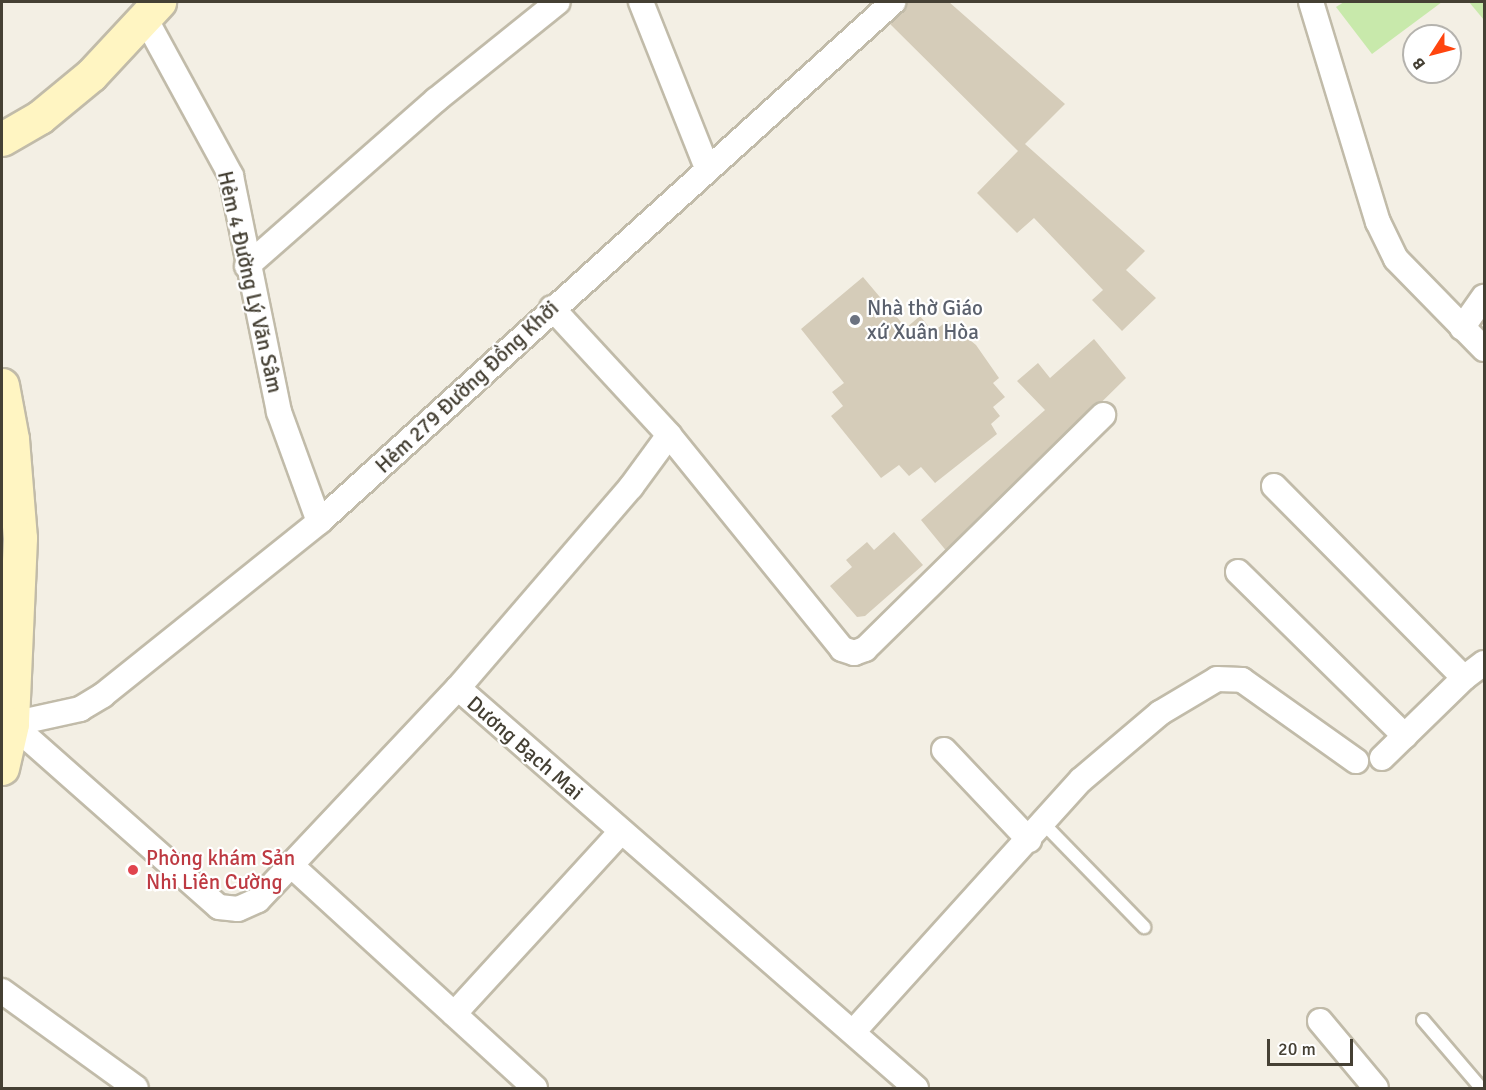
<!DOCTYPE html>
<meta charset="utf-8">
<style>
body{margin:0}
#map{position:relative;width:1486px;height:1090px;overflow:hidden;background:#f3efe4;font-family:Signika,sans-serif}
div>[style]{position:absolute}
.green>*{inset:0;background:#c8e9ab}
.building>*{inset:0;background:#d5ccb9}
.roads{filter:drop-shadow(2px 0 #c1bba9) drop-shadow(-2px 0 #c1bba9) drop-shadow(0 2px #c1bba9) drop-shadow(0 -2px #c1bba9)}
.lane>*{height:12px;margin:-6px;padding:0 6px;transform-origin:6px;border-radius:6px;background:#fff}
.street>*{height:24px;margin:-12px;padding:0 12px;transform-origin:12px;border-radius:12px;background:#fff}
.secondary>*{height:33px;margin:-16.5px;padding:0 16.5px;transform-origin:16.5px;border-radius:16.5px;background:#fff5c2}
.dots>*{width:16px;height:16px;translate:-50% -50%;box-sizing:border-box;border:3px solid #fff;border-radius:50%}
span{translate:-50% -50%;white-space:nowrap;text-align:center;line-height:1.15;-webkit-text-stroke:4.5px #fff;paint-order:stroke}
.street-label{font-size:21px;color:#454034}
.worship-label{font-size:21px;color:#5b616d}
.left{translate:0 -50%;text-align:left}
.health-label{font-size:21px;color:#be3a42}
.frame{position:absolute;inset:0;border:3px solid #454034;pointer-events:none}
.north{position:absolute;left:1402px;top:24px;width:60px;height:60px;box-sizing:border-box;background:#fff;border:2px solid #b5b3ae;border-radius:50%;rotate:234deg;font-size:16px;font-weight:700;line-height:24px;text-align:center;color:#454034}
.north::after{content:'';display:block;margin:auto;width:21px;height:27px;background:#ff450f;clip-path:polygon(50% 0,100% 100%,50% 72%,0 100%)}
.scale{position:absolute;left:1267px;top:1039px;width:86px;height:27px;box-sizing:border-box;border:3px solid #454034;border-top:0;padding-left:8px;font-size:18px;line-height:21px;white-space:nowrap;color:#454034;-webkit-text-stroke:4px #fff;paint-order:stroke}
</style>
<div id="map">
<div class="green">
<i style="clip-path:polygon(1344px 2px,1442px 2px,1372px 54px,1336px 7px)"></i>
<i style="clip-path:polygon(1469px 2px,1484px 2px,1484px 20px)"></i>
</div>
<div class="building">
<i style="clip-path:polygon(908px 2px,949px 2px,1065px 104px,1025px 144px,1145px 251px,1126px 270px,1156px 298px,1122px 331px,1092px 300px,1103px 290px,1034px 218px,1017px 233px,977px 193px,1018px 151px,887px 21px)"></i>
<i style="clip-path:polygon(863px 277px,906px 328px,920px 316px,933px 332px,947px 321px,976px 345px,999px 378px,993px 383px,1005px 397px,993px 407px,1000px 416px,991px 424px,997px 434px,935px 483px,921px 467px,909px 476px,899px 465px,881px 478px,831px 416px,843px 406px,832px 392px,844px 383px,801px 329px)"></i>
<i style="clip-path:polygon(1094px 339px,1126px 378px,948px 553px,921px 520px,1045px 410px,1017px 381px,1038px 363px,1050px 378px)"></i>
<i style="clip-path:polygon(894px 532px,923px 565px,865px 616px,857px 617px,830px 586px,852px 567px,846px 560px,867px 542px,874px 550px)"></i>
</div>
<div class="roads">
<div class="lane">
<i style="left:1044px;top:824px;width:144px;rotate:45.8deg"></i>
<i style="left:1423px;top:1020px;width:89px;rotate:49.5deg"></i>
</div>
<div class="street">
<i style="left:641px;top:2px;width:179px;rotate:68.3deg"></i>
<i style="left:1311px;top:2px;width:230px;rotate:73.1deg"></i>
<i style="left:1378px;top:222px;width:41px;rotate:64.1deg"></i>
<i style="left:1396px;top:259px;width:126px;rotate:45.6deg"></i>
<i style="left:145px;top:18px;width:180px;rotate:61.4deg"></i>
<i style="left:231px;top:176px;width:241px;rotate:78.5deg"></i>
<i style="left:279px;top:412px;width:117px;rotate:70deg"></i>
<i style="left:247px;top:266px;width:252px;rotate:-41.3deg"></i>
<i style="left:436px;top:100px;width:156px;rotate:-38.8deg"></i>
<i style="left:552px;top:308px;width:173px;rotate:47.3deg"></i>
<i style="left:669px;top:435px;width:275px;rotate:51deg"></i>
<i style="left:842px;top:649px;width:13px;rotate:18deg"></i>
<i style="left:854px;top:653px;width:12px;rotate:-20deg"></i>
<i style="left:865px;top:649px;width:334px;rotate:-44.5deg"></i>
<i style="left:1462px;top:328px;width:38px;rotate:-55deg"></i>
<i style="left:1274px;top:486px;width:270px;rotate:45.3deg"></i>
<i style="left:1238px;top:572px;width:234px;rotate:44.5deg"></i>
<i style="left:458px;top:688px;width:265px;rotate:-49.3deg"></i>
<i style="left:631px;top:487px;width:64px;rotate:-53.8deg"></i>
<i style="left:12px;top:724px;width:276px;rotate:41.5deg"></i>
<i style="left:219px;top:907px;width:19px;rotate:6deg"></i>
<i style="left:238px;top:909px;width:22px;rotate:-24deg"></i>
<i style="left:258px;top:900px;width:291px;rotate:-46.7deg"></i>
<i style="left:458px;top:688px;width:608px;rotate:41.13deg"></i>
<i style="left:12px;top:724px;width:70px;rotate:-12.4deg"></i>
<i style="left:80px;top:709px;width:27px;rotate:-31deg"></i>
<i style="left:103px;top:695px;width:277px;rotate:-38.7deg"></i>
<i style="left:319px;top:522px;width:775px;rotate:-42.17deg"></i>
<i style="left:944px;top:750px;width:124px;rotate:46.6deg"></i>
<i style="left:1382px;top:758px;width:115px;rotate:-44.3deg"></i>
<i style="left:1464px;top:678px;width:25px;rotate:-37deg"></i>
<i style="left:292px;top:866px;width:329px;rotate:42.4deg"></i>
<i style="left:2px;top:991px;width:165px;rotate:35.9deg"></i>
<i style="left:454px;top:1014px;width:247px;rotate:-47.5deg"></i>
<i style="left:1320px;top:1021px;width:87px;rotate:50.1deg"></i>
<i style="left:854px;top:1031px;width:338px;rotate:-47.9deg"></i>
<i style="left:1081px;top:780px;width:104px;rotate:-40.3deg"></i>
<i style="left:1160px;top:713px;width:66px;rotate:-30.8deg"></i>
<i style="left:1217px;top:679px;width:25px;rotate:2deg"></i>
<i style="left:1242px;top:680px;width:140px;rotate:35.4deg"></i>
</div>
<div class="secondary">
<i style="left:2px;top:139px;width:44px;rotate:-30.1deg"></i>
<i style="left:40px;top:117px;width:66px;rotate:-39.5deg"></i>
<i style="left:91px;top:75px;width:100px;rotate:-47deg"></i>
<i style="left:2px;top:385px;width:55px;rotate:79.5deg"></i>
<i style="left:12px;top:439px;width:99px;rotate:85.4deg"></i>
<i style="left:20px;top:538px;width:186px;rotate:92.5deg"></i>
<i style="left:12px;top:724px;width:45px;rotate:102.8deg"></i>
</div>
</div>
<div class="dots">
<i style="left:855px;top:320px;background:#6b7280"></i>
<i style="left:133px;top:870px;background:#e0444e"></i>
</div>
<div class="street-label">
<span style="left:250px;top:282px;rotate:77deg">Hẻm 4 Đường Lý Văn Sâm</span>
<span style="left:467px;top:387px;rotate:-43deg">Hẻm 279 Đường Đồng Khởi</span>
<span style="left:525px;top:748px;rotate:41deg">Dương Bạch Mai</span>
</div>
<div class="worship-label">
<span class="left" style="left:867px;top:320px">Nhà thờ Giáo<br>xứ Xuân Hòa</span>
</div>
<div class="health-label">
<span class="left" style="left:146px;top:870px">Phòng khám Sản<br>Nhi Liên Cường</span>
</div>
<div class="frame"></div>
<div class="north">B</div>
<div class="scale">20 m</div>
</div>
